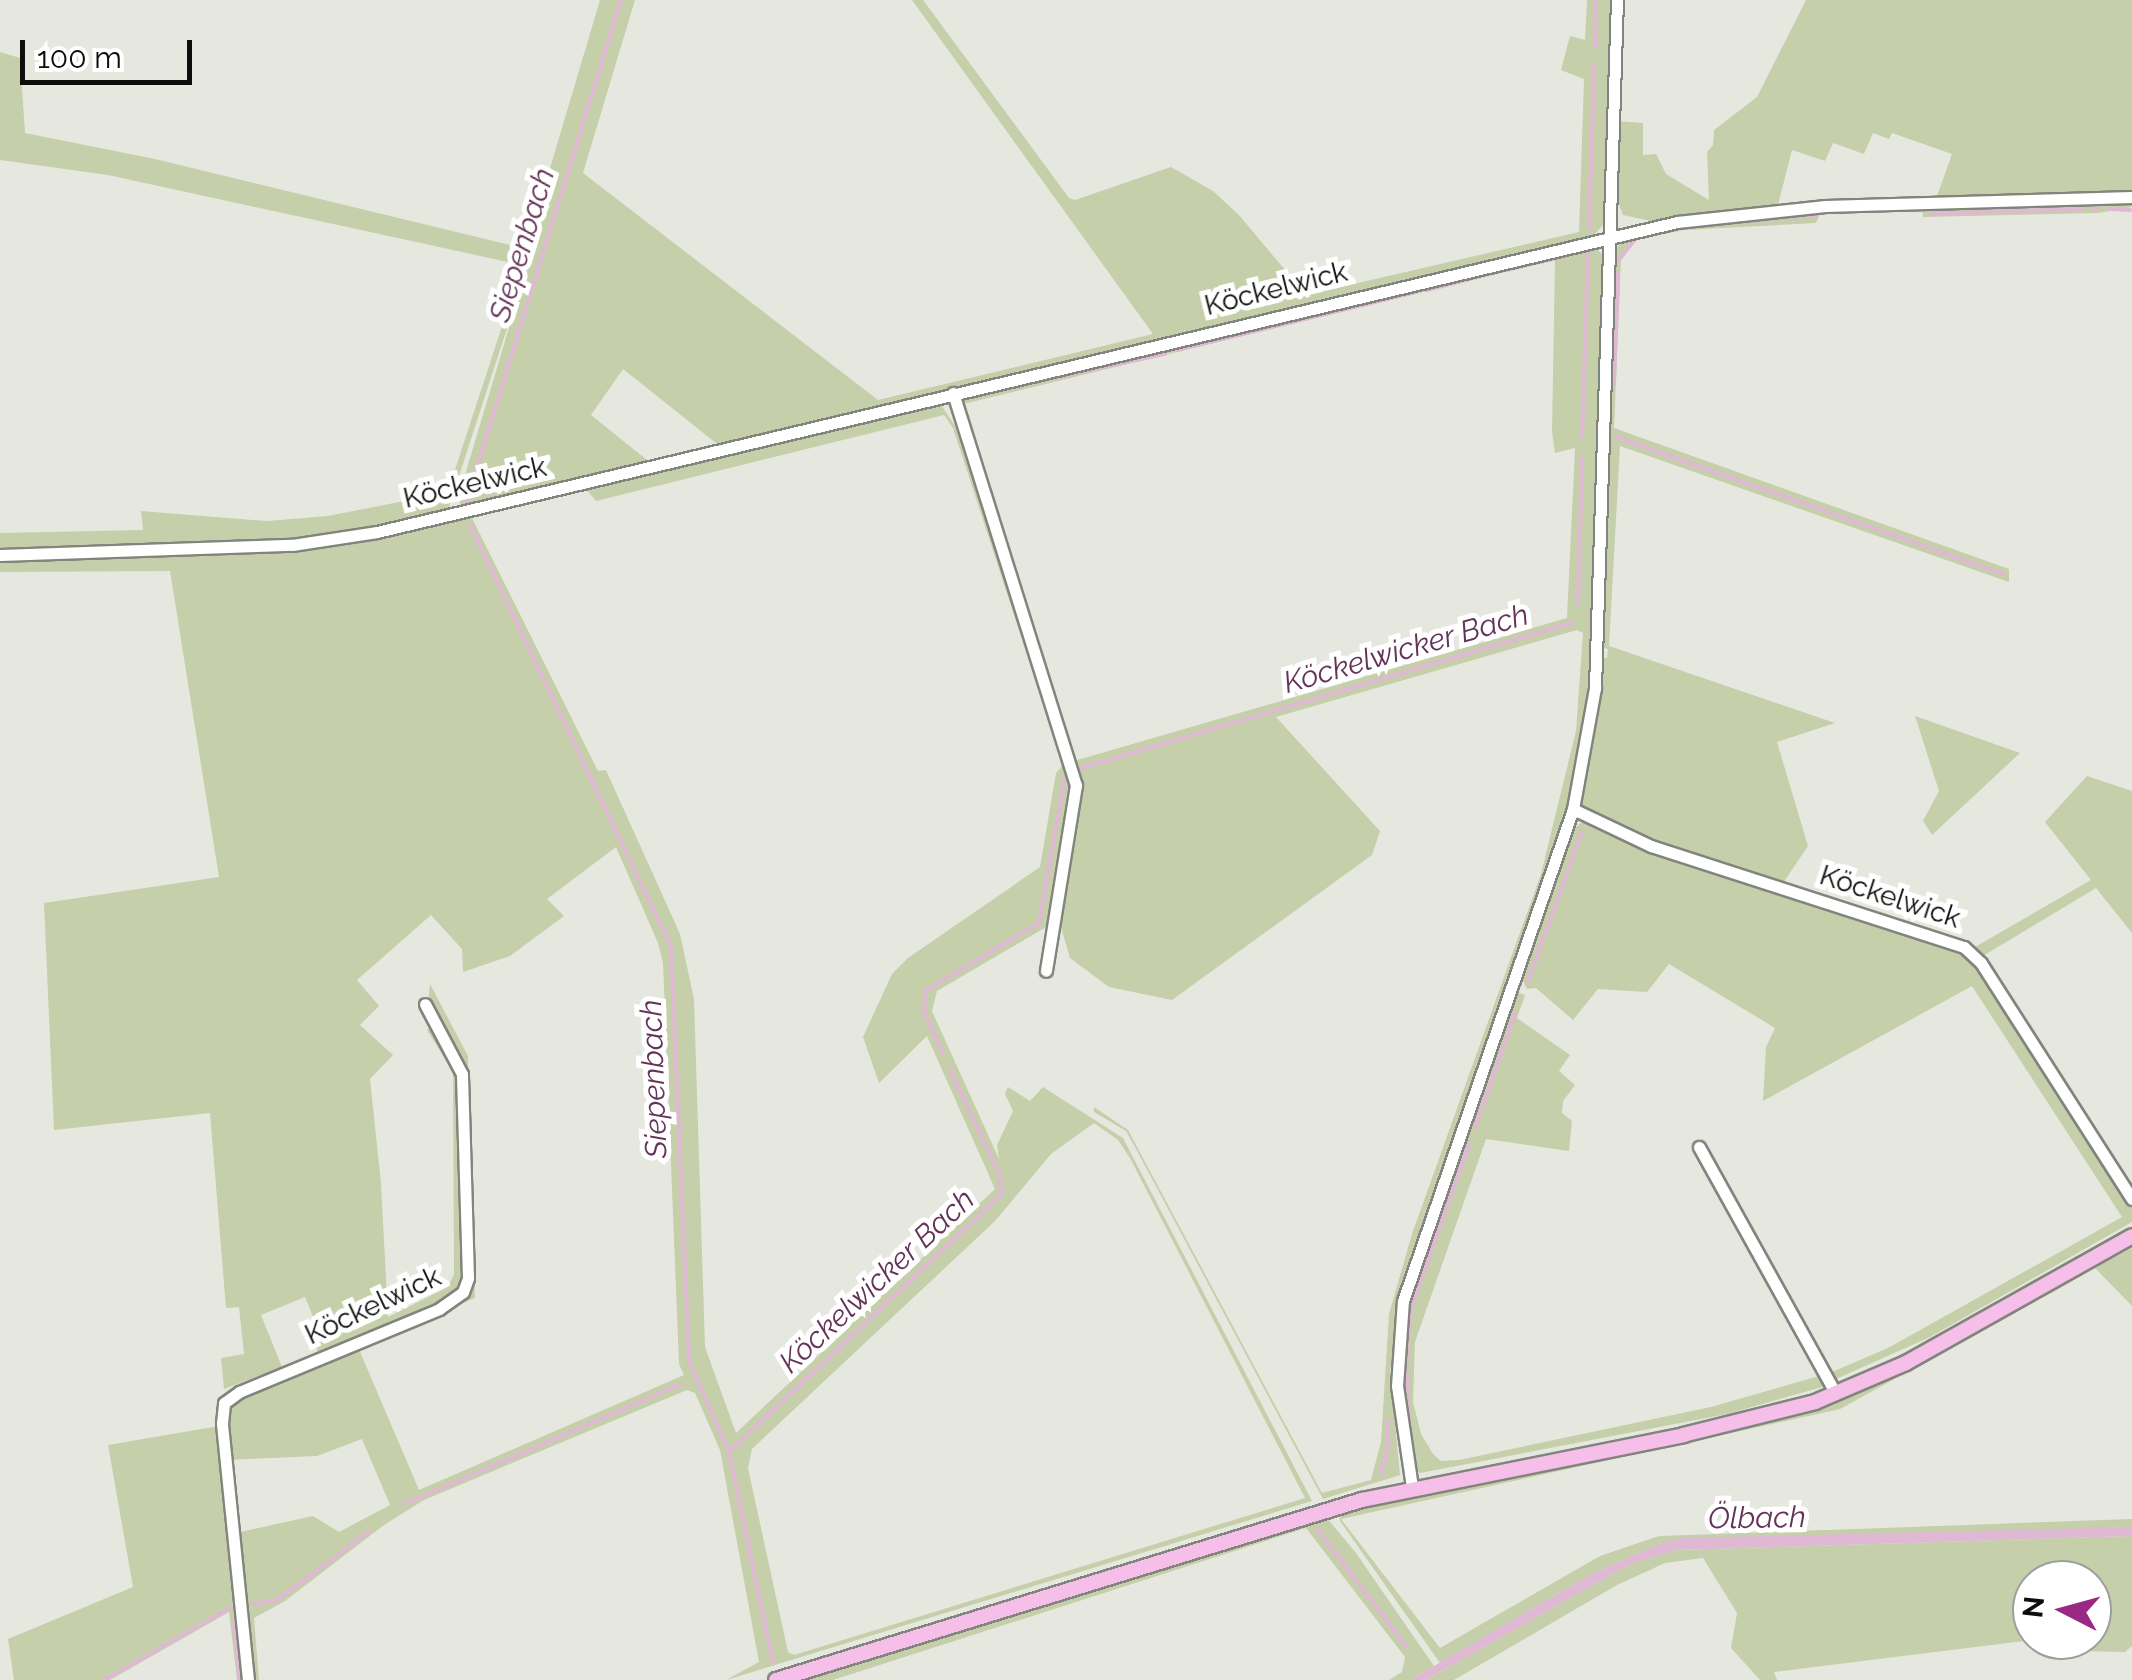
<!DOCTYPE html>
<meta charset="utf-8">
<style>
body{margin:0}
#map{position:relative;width:2132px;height:1680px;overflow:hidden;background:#e6e8e0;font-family:Raleway,sans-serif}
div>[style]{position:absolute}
.green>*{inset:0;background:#c5cfa9}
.water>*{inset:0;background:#dfb8d4}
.stream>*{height:4px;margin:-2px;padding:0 2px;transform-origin:2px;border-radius:2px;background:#dfb8d4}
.roads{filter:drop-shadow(2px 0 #82847d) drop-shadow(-2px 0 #82847d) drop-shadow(0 2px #82847d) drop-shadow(0 -2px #82847d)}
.minor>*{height:11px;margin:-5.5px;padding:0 5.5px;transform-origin:5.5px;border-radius:5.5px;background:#fff}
.major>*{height:14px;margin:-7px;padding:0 7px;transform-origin:7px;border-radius:7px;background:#f6bfe9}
span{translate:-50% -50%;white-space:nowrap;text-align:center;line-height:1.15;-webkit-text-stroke:10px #fff;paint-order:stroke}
.street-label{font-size:28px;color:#0d0e0b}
.water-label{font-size:30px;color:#633358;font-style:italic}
.north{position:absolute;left:2012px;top:1560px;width:100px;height:100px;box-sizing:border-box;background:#fff;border:2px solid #9e9f9d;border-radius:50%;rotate:276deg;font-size:28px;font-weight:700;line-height:40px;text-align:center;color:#0d0e0b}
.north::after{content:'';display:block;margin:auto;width:35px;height:45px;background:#9a2986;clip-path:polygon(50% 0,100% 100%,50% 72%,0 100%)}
.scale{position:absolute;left:20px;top:40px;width:172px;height:45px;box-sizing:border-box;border:5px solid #0d0e0b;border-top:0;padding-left:12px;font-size:30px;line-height:35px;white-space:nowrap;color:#0d0e0b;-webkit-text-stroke:8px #fff;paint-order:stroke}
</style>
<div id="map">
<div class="green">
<i style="clip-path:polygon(600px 0,635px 0,583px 173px,878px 400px,1153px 334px,912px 0,923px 0,1069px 198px,1075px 200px,1171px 167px,1213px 191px,1239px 215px,1306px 295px,1579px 232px,1584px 79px,1561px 70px,1570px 36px,1585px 40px,1587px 0,1612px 0,1603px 225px,1593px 236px,721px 447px,623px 369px,591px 415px,652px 464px,461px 510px,459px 495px,528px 264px,447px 513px,280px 543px,0 551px,0 533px,143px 530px,141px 511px,267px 521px,328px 516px,440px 494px,449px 488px,522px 265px,108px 175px,0 160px,0 52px,20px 58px,25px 133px,155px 159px,526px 249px)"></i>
<i style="clip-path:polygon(1806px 0,2132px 0,2132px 194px,1876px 203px,1876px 198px,1937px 196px,1952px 154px,1892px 133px,1889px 139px,1873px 133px,1864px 154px,1833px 143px,1825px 161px,1792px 150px,1778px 205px,1651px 221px,1623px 215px,1616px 197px,1617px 121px,1643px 123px,1643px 155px,1656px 154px,1666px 174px,1709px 200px,1707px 152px,1713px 145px,1714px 130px,1757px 97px)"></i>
<i style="clip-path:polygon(2132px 201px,2132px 207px,2098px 213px,1923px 217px,1922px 209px)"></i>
<i style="clip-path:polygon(1822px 209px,1816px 223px,1684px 230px,1636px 240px,1621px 259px,1614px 428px,2009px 569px,2009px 582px,1620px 446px,1609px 646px,1835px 723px,1777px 742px,1808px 846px,1781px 886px,1651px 844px,1583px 808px,1580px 800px,1600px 658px,1607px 658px,1608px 649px,1600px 647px,1616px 249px,1623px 240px,1647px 231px)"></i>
<i style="clip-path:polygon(evenodd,1591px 244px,1604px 256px,1594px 621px,1586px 705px,1565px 820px,1405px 1273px,1390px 1371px,1400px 1475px,1323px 1499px,1135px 1147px,1126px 1131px,1094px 1112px,1094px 1107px,1128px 1130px,1322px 1493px,1371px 1480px,1381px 1442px,1389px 1314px,1412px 1234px,1541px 874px,1576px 731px,1583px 633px,1577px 630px,1276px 717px,1380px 831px,1372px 855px,1172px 1000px,1109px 987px,1070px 958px,1060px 924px,1080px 791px,955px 405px,964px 394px,1591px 244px,1555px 260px,1552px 432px,1555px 453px,1575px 448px,1567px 618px,1074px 761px,959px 405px,1555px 260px)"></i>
<i style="clip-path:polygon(evenodd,938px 400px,955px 426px,1066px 764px,1072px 796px,1053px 923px,937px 991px,932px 1011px,999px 1159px,997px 1145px,1013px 1111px,1005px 1094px,1008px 1087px,1030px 1101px,1043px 1087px,1123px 1138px,1312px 1501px,726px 1680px,759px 1662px,720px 1450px,695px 1393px,687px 1390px,424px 1500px,384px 1525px,285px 1601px,254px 1618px,259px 1680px,251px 1680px,245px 1612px,240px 1610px,245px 1680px,237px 1680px,229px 1612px,110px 1680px,14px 1680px,8px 1639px,133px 1587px,108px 1445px,219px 1426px,231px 1534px,313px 1516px,339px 1532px,390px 1505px,362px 1439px,317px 1456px,229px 1460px,224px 1415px,234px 1398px,451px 1305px,467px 1286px,470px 1268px,465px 1068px,428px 1003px,430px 984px,468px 1056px,475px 1298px,358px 1347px,419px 1490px,684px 1375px,679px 1364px,663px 963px,658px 943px,616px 847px,547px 899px,564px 916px,510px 956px,463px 972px,462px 949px,431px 915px,357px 980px,379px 1006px,360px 1025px,393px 1055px,370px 1079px,381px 1183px,388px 1317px,448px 1287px,454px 1274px,453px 1072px,427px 1030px,433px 1025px,459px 1077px,463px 1277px,452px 1297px,438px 1305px,319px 1354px,314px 1343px,322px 1339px,305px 1297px,261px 1315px,282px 1367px,224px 1389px,221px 1358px,244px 1354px,239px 1307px,226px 1308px,210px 1113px,54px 1130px,44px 903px,219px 877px,170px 571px,0 572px,0 558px,278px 548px,472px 518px,598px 771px,606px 770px,680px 934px,694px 999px,705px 1347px,736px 1433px,995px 1189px,927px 1036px,879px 1083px,863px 1037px,892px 974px,908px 958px,1040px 867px,1056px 773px,1063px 765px,953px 428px,944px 415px,596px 501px,584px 487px,938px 400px,1094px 1123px,1118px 1140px,1130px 1158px,1305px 1498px,794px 1655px,788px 1652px,748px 1468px,752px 1449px,995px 1221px,1051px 1154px,1094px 1123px)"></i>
<i style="clip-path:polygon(1915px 716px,2020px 753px,1932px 835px,1923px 821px,1939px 791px)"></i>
<i style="clip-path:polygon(2087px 776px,2132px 791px,2132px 933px,2096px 888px,1983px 956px,2132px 1186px,2132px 1197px,1975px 947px,2091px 880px,2045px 822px)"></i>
<i style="clip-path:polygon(1582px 822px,1655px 852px,1967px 955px,2132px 1209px,2132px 1222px,1930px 1337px,1834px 1380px,1720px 1180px,1723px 1178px,1832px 1372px,1888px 1348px,2122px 1217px,1972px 986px,1763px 1101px,1766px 1047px,1775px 1028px,1669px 964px,1647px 992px,1598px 989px,1573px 1020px,1536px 988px,1527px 989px,1521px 977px,1571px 831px)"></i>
<i style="clip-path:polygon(1516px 992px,1525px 995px,1517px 1018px,1570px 1055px,1559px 1071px,1575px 1085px,1563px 1101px,1562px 1113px,1572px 1121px,1569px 1151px,1486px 1139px,1415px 1342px,1413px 1402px,1421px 1434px,1433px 1454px,1441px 1461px,1459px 1460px,1711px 1407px,1819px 1376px,1693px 1150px,1696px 1149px,1826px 1386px,1727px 1414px,1420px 1473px,1415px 1469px,1401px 1406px,1406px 1308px)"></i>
<i style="clip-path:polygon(2132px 1248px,2132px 1306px,2095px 1268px)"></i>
<i style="clip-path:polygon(2003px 1314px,2009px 1316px,1840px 1409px,1341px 1519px,1440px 1648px,1600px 1556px,1659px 1536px,2132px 1519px,2132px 1527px,1661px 1543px,1588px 1576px,1440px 1663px,1340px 1521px,1340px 1514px,1346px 1510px,1791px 1416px,1888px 1378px)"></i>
<i style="clip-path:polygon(1326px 1517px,1356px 1553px,1434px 1666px,1410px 1680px,1389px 1680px,1402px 1672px,1405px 1657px,1306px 1528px,833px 1680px,793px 1680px)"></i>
<i style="clip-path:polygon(2132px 1536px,2132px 1646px,2125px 1652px,2081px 1651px,2035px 1640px,2092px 1640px,2092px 1580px,2032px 1580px,2032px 1640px,1774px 1672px,1777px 1680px,1760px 1680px,1731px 1648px,1737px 1613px,1703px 1558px,1665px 1563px,1617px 1585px,1454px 1680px,1426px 1680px,1630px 1564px,1677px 1550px)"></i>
</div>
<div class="water">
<i style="clip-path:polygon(2132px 1527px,2132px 1536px,1677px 1550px,1630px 1564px,1426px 1680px,1410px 1680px,1588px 1576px,1661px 1543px,1682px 1538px)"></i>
</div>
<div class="stream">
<i style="left:1595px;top:47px;width:47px;rotate:-88.8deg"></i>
<i style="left:2092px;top:208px;width:6px"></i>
<i style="left:2110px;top:209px;width:20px;rotate:3deg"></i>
<i style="left:1931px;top:214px;width:151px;rotate:-1.9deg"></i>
<i style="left:1589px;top:228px;width:162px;rotate:-88.2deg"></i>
<i style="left:1618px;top:261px;width:31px;rotate:-52deg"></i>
<i style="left:1637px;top:237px;width:54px;rotate:-11.7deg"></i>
<i style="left:1690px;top:226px;width:127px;rotate:-5deg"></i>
<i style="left:1506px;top:270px;width:61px;rotate:-13.3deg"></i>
<i style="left:1427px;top:290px;width:72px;rotate:-14.4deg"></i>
<i style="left:1177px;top:350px;width:246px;rotate:-13.6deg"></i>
<i style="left:1614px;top:384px;width:111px;rotate:-87.9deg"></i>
<i style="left:998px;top:390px;width:171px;rotate:-12.2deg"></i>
<i style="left:1582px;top:436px;width:183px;rotate:-88.1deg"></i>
<i style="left:1616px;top:437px;width:411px;rotate:19.5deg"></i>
<i style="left:466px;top:503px;width:526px;rotate:-72.87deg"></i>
<i style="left:470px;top:525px;width:467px;rotate:64.5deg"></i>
<i style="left:671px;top:947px;width:414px;rotate:87.5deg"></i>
<i style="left:689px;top:1361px;width:99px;rotate:66.3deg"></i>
<i style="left:729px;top:1452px;width:216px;rotate:78.2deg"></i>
<i style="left:1578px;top:604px;width:146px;rotate:-88.4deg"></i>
<i style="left:1081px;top:768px;width:511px;rotate:-16.48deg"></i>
<i style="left:1528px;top:981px;width:158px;rotate:-70.1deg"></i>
<i style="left:943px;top:1053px;width:45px;rotate:-114.9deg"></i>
<i style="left:924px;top:1012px;width:21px;rotate:-87deg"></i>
<i style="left:925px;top:991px;width:133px;rotate:-30.8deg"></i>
<i style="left:1039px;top:923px;width:148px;rotate:-79.9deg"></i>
<i style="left:1475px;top:1128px;width:121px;rotate:-70.7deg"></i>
<i style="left:1409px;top:1419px;width:57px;rotate:-93deg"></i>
<i style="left:1406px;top:1362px;width:54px;rotate:-84.7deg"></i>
<i style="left:1411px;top:1308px;width:174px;rotate:-70.5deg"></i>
<i style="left:730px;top:1451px;width:373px;rotate:-43.4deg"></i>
<i style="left:1001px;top:1195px;width:20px;rotate:-93deg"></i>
<i style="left:1000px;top:1175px;width:116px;rotate:-115.5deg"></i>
<i style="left:1381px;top:1474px;width:30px;rotate:-76deg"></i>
<i style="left:1388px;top:1445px;width:24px;rotate:-92deg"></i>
<i style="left:405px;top:1504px;width:299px;rotate:-23.5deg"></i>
<i style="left:1317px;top:1529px;width:148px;rotate:52.7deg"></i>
<i style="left:254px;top:1604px;width:23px;rotate:-10deg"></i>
<i style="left:277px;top:1600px;width:114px;rotate:-36.5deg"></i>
<i style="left:234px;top:1622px;width:58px;rotate:84.1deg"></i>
<i style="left:104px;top:1680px;width:145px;rotate:-29.7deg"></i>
</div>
<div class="roads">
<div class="minor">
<i style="left:953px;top:393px;width:411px;rotate:72.6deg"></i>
<i style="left:1076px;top:785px;width:188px;rotate:99.2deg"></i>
<i style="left:0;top:555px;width:292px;rotate:-2deg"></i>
<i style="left:292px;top:545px;width:86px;rotate:-8.7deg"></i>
<i style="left:377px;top:532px;width:1336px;rotate:-13.41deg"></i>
<i style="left:1677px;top:222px;width:149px;rotate:-6.2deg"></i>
<i style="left:1825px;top:206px;width:307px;rotate:-1.7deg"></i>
<i style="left:1573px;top:809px;width:86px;rotate:25.4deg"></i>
<i style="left:1651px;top:846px;width:329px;rotate:17.9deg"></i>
<i style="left:1964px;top:947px;width:23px;rotate:43deg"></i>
<i style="left:1981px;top:963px;width:280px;rotate:57.4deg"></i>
<i style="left:1699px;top:1147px;width:282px;rotate:61deg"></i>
<i style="left:1412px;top:1487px;width:102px;rotate:-98.4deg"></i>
<i style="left:1397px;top:1386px;width:85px;rotate:-86deg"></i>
<i style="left:1403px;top:1301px;width:521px;rotate:-70.94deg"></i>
<i style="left:1573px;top:809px;width:123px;rotate:-79.7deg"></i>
<i style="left:1595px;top:688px;width:688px;rotate:-88.17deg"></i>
<i style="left:248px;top:1680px;width:258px;rotate:-95.8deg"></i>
<i style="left:222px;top:1423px;width:20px;rotate:-84deg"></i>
<i style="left:224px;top:1403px;width:19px;rotate:-36deg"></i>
<i style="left:239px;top:1392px;width:217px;rotate:-22.5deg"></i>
<i style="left:439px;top:1309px;width:29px;rotate:-35deg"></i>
<i style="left:463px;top:1292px;width:15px;rotate:-70deg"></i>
<i style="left:468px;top:1278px;width:204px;rotate:-91.7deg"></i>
<i style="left:462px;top:1074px;width:79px;rotate:-117.9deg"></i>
</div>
<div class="major">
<i style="left:776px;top:1680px;width:613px;rotate:-17.08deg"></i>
<i style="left:1362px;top:1500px;width:328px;rotate:-11.4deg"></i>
<i style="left:1683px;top:1435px;width:136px;rotate:-14deg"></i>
<i style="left:1815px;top:1402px;width:99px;rotate:-23.2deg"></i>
<i style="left:1906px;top:1363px;width:259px;rotate:-29.3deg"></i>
</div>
</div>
<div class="street-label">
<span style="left:1276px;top:289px;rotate:-14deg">Köckelwick</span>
<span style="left:475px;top:483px;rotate:-13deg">Köckelwick</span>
<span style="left:1890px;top:897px;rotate:18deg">Köckelwick</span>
<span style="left:373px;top:1306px;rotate:-25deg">Köckelwick</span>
</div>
<div class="water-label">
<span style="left:522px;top:245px;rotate:-73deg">Siepenbach</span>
<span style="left:1406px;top:649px;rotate:-16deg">Köckelwicker Bach</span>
<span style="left:654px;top:1079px;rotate:-92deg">Siepenbach</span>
<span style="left:877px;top:1281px;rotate:-43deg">Köckelwicker Bach</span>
<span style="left:1757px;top:1518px;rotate:-1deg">Ölbach</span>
</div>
<div class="north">N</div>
<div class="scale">100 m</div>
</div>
